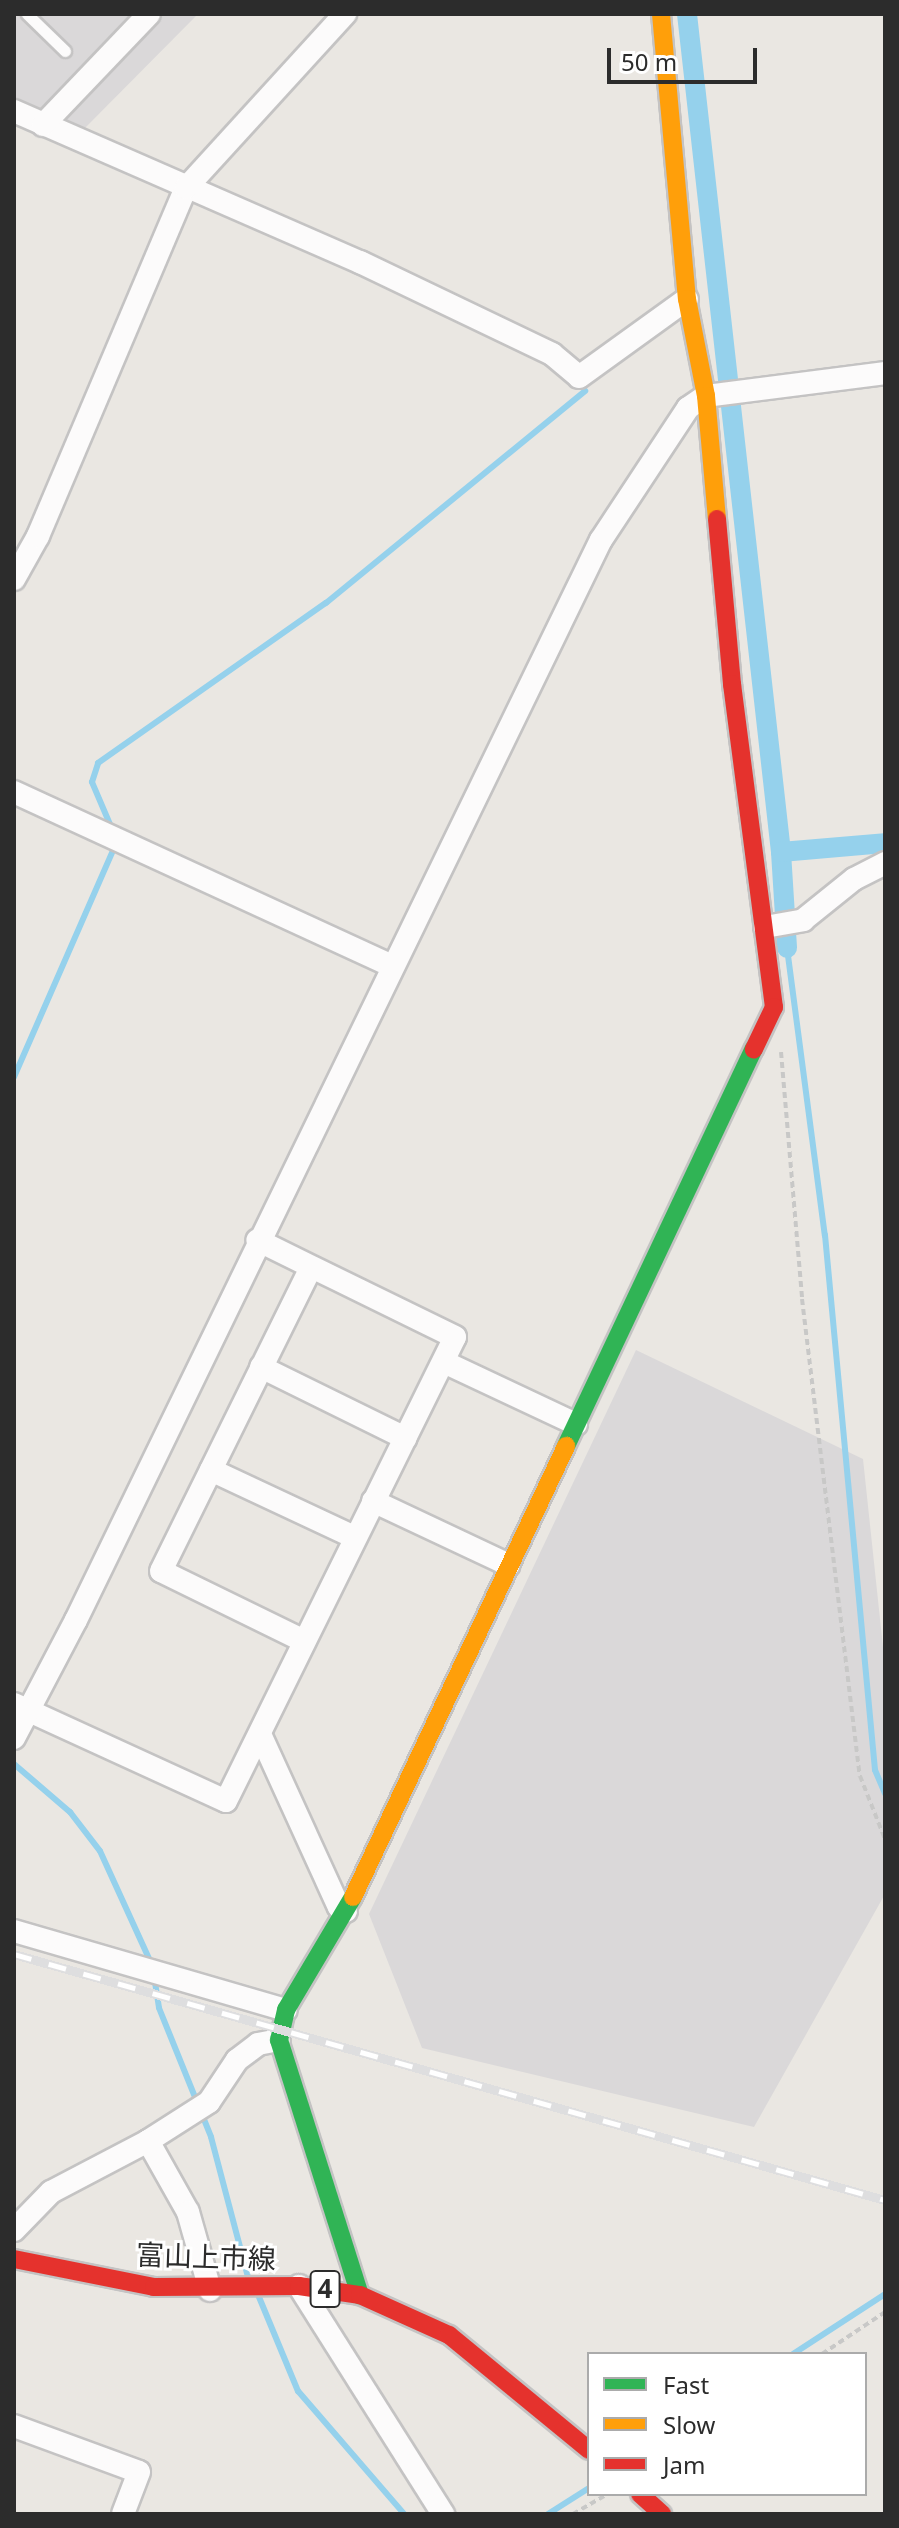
<!DOCTYPE html>
<meta charset="utf-8">
<style>
body{margin:0}
#map{position:relative;width:899px;height:2528px;overflow:hidden;background:#eae7e2;font-family:"Noto Sans","Noto Sans JP",sans-serif}
div>[style]{position:absolute}
.industrial>*{inset:0;background:#dad8d9}
.stream>*{height:6px;margin:-3px;padding:0 3px;transform-origin:3px;border-radius:3px;background:#95d1ec}
.canal>*{height:20px;margin:-10px;padding:0 10px;transform-origin:10px;border-radius:10px;background:#95d1ec}
.path>*{height:4px;margin-top:-2px;transform-origin:0;background:repeating-linear-gradient(90deg,#c8c8c7 0 6px,transparent 0 10px)}
.roads{filter:drop-shadow(2px 0 #c4c3c3) drop-shadow(-2px 0 #c4c3c3) drop-shadow(0 2px #c4c3c3) drop-shadow(0 -2px #c4c3c3)}
.lane>*{height:11px;margin:-5.5px;padding:0 5.5px;transform-origin:5.5px;border-radius:5.5px;background:#fcfbfb}
.street>*{height:22px;margin:-11px;padding:0 11px;transform-origin:11px;border-radius:11px;background:#fcfbfb}
.fast>*{height:18px;margin:-9px;padding:0 9px;transform-origin:9px;border-radius:9px;background:#30b455}
.slow>*{height:18px;margin:-9px;padding:0 9px;transform-origin:9px;border-radius:9px;background:#ff9f0a}
.jam>*{height:18px;margin:-9px;padding:0 9px;transform-origin:9px;border-radius:9px;background:#e5322d}
.rail>*{height:9px;margin-top:-4.5px;transform-origin:0;background:repeating-linear-gradient(90deg,#fff 0 18px,#dededf 0 36px);box-sizing:border-box;border-block:2px solid #dededf}
span{translate:-50% -50%;white-space:nowrap;text-align:center;line-height:1.15;-webkit-text-stroke:6px #fff;paint-order:stroke}
.shield-label span{padding:2px 6px;background:#fff;border:2px solid;border-radius:6px;-webkit-text-stroke-width:0}
.shield-label{font-size:26px;color:#2c2c2c;font-weight:700}
.street-label{font-size:28px;color:#2c2c2c}
.frame{position:absolute;inset:0;border:16px solid #2c2c2c;pointer-events:none}
.legend{position:absolute;left:587px;top:2352px;width:280px;height:144px;box-sizing:border-box;background:#fff;border:2px solid #ababab;margin:0;padding:10px 14px;list-style:none;font-size:24px;color:#2c2c2c}
.legend li{display:flex;align-items:center;gap:16px;height:40px}
.legend b{width:40px;border:2px solid #ababab}
.scale{position:absolute;left:607px;top:48px;width:150px;height:36px;box-sizing:border-box;border:4px solid #2c2c2c;border-top:0;padding-left:10px;font-size:24px;line-height:28px;white-space:nowrap;color:#2c2c2c;-webkit-text-stroke:6px #fff;paint-order:stroke}
</style>
<div id="map">
<div class="industrial">
<i style="clip-path:polygon(14px 14px,198px 14px,82px 131px,14px 99px)"></i>
<i style="clip-path:polygon(636px 1350px,863px 1459px,885px 1666px,885px 1894px,754px 2127px,422px 2048px,369px 1914px)"></i>
</div>
<div class="stream">
<i style="left:112px;top:829px;width:51px;rotate:-113.1deg"></i>
<i style="left:92px;top:782px;width:20px;rotate:-72deg"></i>
<i style="left:98px;top:763px;width:279px;rotate:-35.1deg"></i>
<i style="left:326px;top:603px;width:335px;rotate:-39.3deg"></i>
<i style="left:787px;top:948px;width:290px;rotate:82.5deg"></i>
<i style="left:825px;top:1235px;width:537px;rotate:84.66deg"></i>
<i style="left:875px;top:1770px;width:26px;rotate:67deg"></i>
<i style="left:14px;top:1077px;width:255px;rotate:-66.4deg"></i>
<i style="left:14px;top:1764px;width:74px;rotate:40.6deg"></i>
<i style="left:70px;top:1812px;width:49px;rotate:52.4deg"></i>
<i style="left:100px;top:1851px;width:125px;rotate:65.5deg"></i>
<i style="left:154px;top:1976px;width:32px;rotate:81deg"></i>
<i style="left:159px;top:2008px;width:139px;rotate:68deg"></i>
<i style="left:211px;top:2137px;width:145px;rotate:75.2deg"></i>
<i style="left:259px;top:2297px;width:102px;rotate:67.5deg"></i>
<i style="left:298px;top:2391px;width:162px;rotate:49.2deg"></i>
<i style="left:793px;top:2354px;width:110px;rotate:-33.1deg"></i>
<i style="left:548px;top:2514px;width:49px;rotate:-32.4deg"></i>
</div>
<div class="canal">
<i style="left:687px;top:14px;width:843px;rotate:83.6deg"></i>
<i style="left:781px;top:852px;width:96px;rotate:86.4deg"></i>
<i style="left:781px;top:852px;width:104px;rotate:-4.9deg"></i>
</div>
<div class="path">
<i style="left:781px;top:1052px;width:248px;rotate:85.1deg"></i>
<i style="left:802px;top:1299px;width:481px;rotate:83.1deg"></i>
<i style="left:860px;top:1776px;width:68px;rotate:68.4deg"></i>
<i style="left:822px;top:2354px;width:76px;rotate:-33.7deg"></i>
<i style="left:573px;top:2514px;width:39px;rotate:-30deg"></i>
</div>
<div class="roads">
<div class="lane">
<i style="left:27px;top:14px;width:53px;rotate:44.2deg"></i>
</div>
<div class="street">
<i style="left:14px;top:111px;width:378px;rotate:23.6deg"></i>
<i style="left:360px;top:262px;width:213px;rotate:25.6deg"></i>
<i style="left:552px;top:354px;width:35px;rotate:40deg"></i>
<i style="left:579px;top:377px;width:133px;rotate:-35.8deg"></i>
<i style="left:43px;top:125px;width:153px;rotate:-46.3deg"></i>
<i style="left:14px;top:579px;width:49px;rotate:-60.8deg"></i>
<i style="left:38px;top:536px;width:378px;rotate:-67deg"></i>
<i style="left:186px;top:188px;width:236px;rotate:-47.6deg"></i>
<i style="left:14px;top:792px;width:416px;rotate:24.7deg"></i>
<i style="left:765px;top:927px;width:39px;rotate:-10deg"></i>
<i style="left:803px;top:920px;width:65px;rotate:-38.8deg"></i>
<i style="left:854px;top:879px;width:35px;rotate:-27deg"></i>
<i style="left:444px;top:1362px;width:146px;rotate:25.2deg"></i>
<i style="left:261px;top:1367px;width:161px;rotate:26.2deg"></i>
<i style="left:211px;top:1470px;width:158px;rotate:25.1deg"></i>
<i style="left:373px;top:1501px;width:150px;rotate:25.2deg"></i>
<i style="left:304px;top:1641px;width:159px;rotate:-153.9deg"></i>
<i style="left:161px;top:1571px;width:337px;rotate:-63.7deg"></i>
<i style="left:14px;top:1704px;width:233px;rotate:24.6deg"></i>
<i style="left:226px;top:1801px;width:517px;rotate:-63.73deg"></i>
<i style="left:455px;top:1337px;width:220px;rotate:-153.9deg"></i>
<i style="left:260px;top:1734px;width:190px;rotate:65.5deg"></i>
<i style="left:339px;top:1907px;width:8px;rotate:30deg"></i>
<i style="left:14px;top:1738px;width:133px;rotate:-62.3deg"></i>
<i style="left:76px;top:1620px;width:1201px;rotate:-64.08deg"></i>
<i style="left:601px;top:540px;width:158px;rotate:-56.6deg"></i>
<i style="left:688px;top:408px;width:22px;rotate:-34deg"></i>
<i style="left:706px;top:396px;width:180px;rotate:-7.3deg"></i>
<i style="left:14px;top:1931px;width:283px;rotate:16.2deg"></i>
<i style="left:148px;top:2141px;width:72px;rotate:-32.6deg"></i>
<i style="left:209px;top:2102px;width:50px;rotate:-56.3deg"></i>
<i style="left:237px;top:2060px;width:26px;rotate:-37deg"></i>
<i style="left:258px;top:2044px;width:21px;rotate:-11deg"></i>
<i style="left:14px;top:2230px;width:53px;rotate:-45.8deg"></i>
<i style="left:51px;top:2192px;width:110px;rotate:-27.7deg"></i>
<i style="left:148px;top:2141px;width:81px;rotate:60.6deg"></i>
<i style="left:188px;top:2212px;width:81px;rotate:74.2deg"></i>
<i style="left:299px;top:2286px;width:270px;rotate:57.7deg"></i>
<i style="left:14px;top:2426px;width:133px;rotate:20.2deg"></i>
<i style="left:139px;top:2472px;width:45px;rotate:110.9deg"></i>
</div>
<div class="fast">
<i style="left:566px;top:1446px;width:439px;rotate:-64.7deg"></i>
<i style="left:353px;top:1897px;width:131px;rotate:120.7deg"></i>
<i style="left:286px;top:2010px;width:31px;rotate:103deg"></i>
<i style="left:279px;top:2040px;width:268px;rotate:72.4deg"></i>
</div>
<div class="slow">
<i style="left:661px;top:14px;width:286px;rotate:84.8deg"></i>
<i style="left:687px;top:299px;width:99px;rotate:78.9deg"></i>
<i style="left:706px;top:396px;width:123px;rotate:84.9deg"></i>
<i style="left:353px;top:1897px;width:499px;rotate:-64.7deg"></i>
</div>
<div class="jam">
<i style="left:717px;top:519px;width:166px;rotate:84.8deg"></i>
<i style="left:732px;top:684px;width:326px;rotate:82.6deg"></i>
<i style="left:774px;top:1007px;width:47px;rotate:115.5deg"></i>
<i style="left:14px;top:2259px;width:143px;rotate:11.3deg"></i>
<i style="left:154px;top:2287px;width:145px;rotate:-0.4deg"></i>
<i style="left:299px;top:2286px;width:62px;rotate:8.4deg"></i>
<i style="left:360px;top:2295px;width:98px;rotate:24.2deg"></i>
<i style="left:449px;top:2335px;width:181px;rotate:39.4deg"></i>
<i style="left:640px;top:2494px;width:30px;rotate:42deg"></i>
</div>
</div>
<div class="rail">
<i style="left:14px;top:1954px;width:905px;rotate:15.77deg"></i>
</div>
<div class="shield-label">
<span style="left:325px;top:2289px">4</span>
</div>
<div class="street-label">
<span style="left:206px;top:2256px;rotate:2deg">富山上市線</span>
</div>
<div class="frame"></div>
<ul class="legend">
<li><b style="height:10px;background:#30b455"></b>Fast</li>
<li><b style="height:10px;background:#ff9f0a"></b>Slow</li>
<li><b style="height:10px;background:#e5322d"></b>Jam</li>
</ul>
<div class="scale">50 m</div>
</div>
